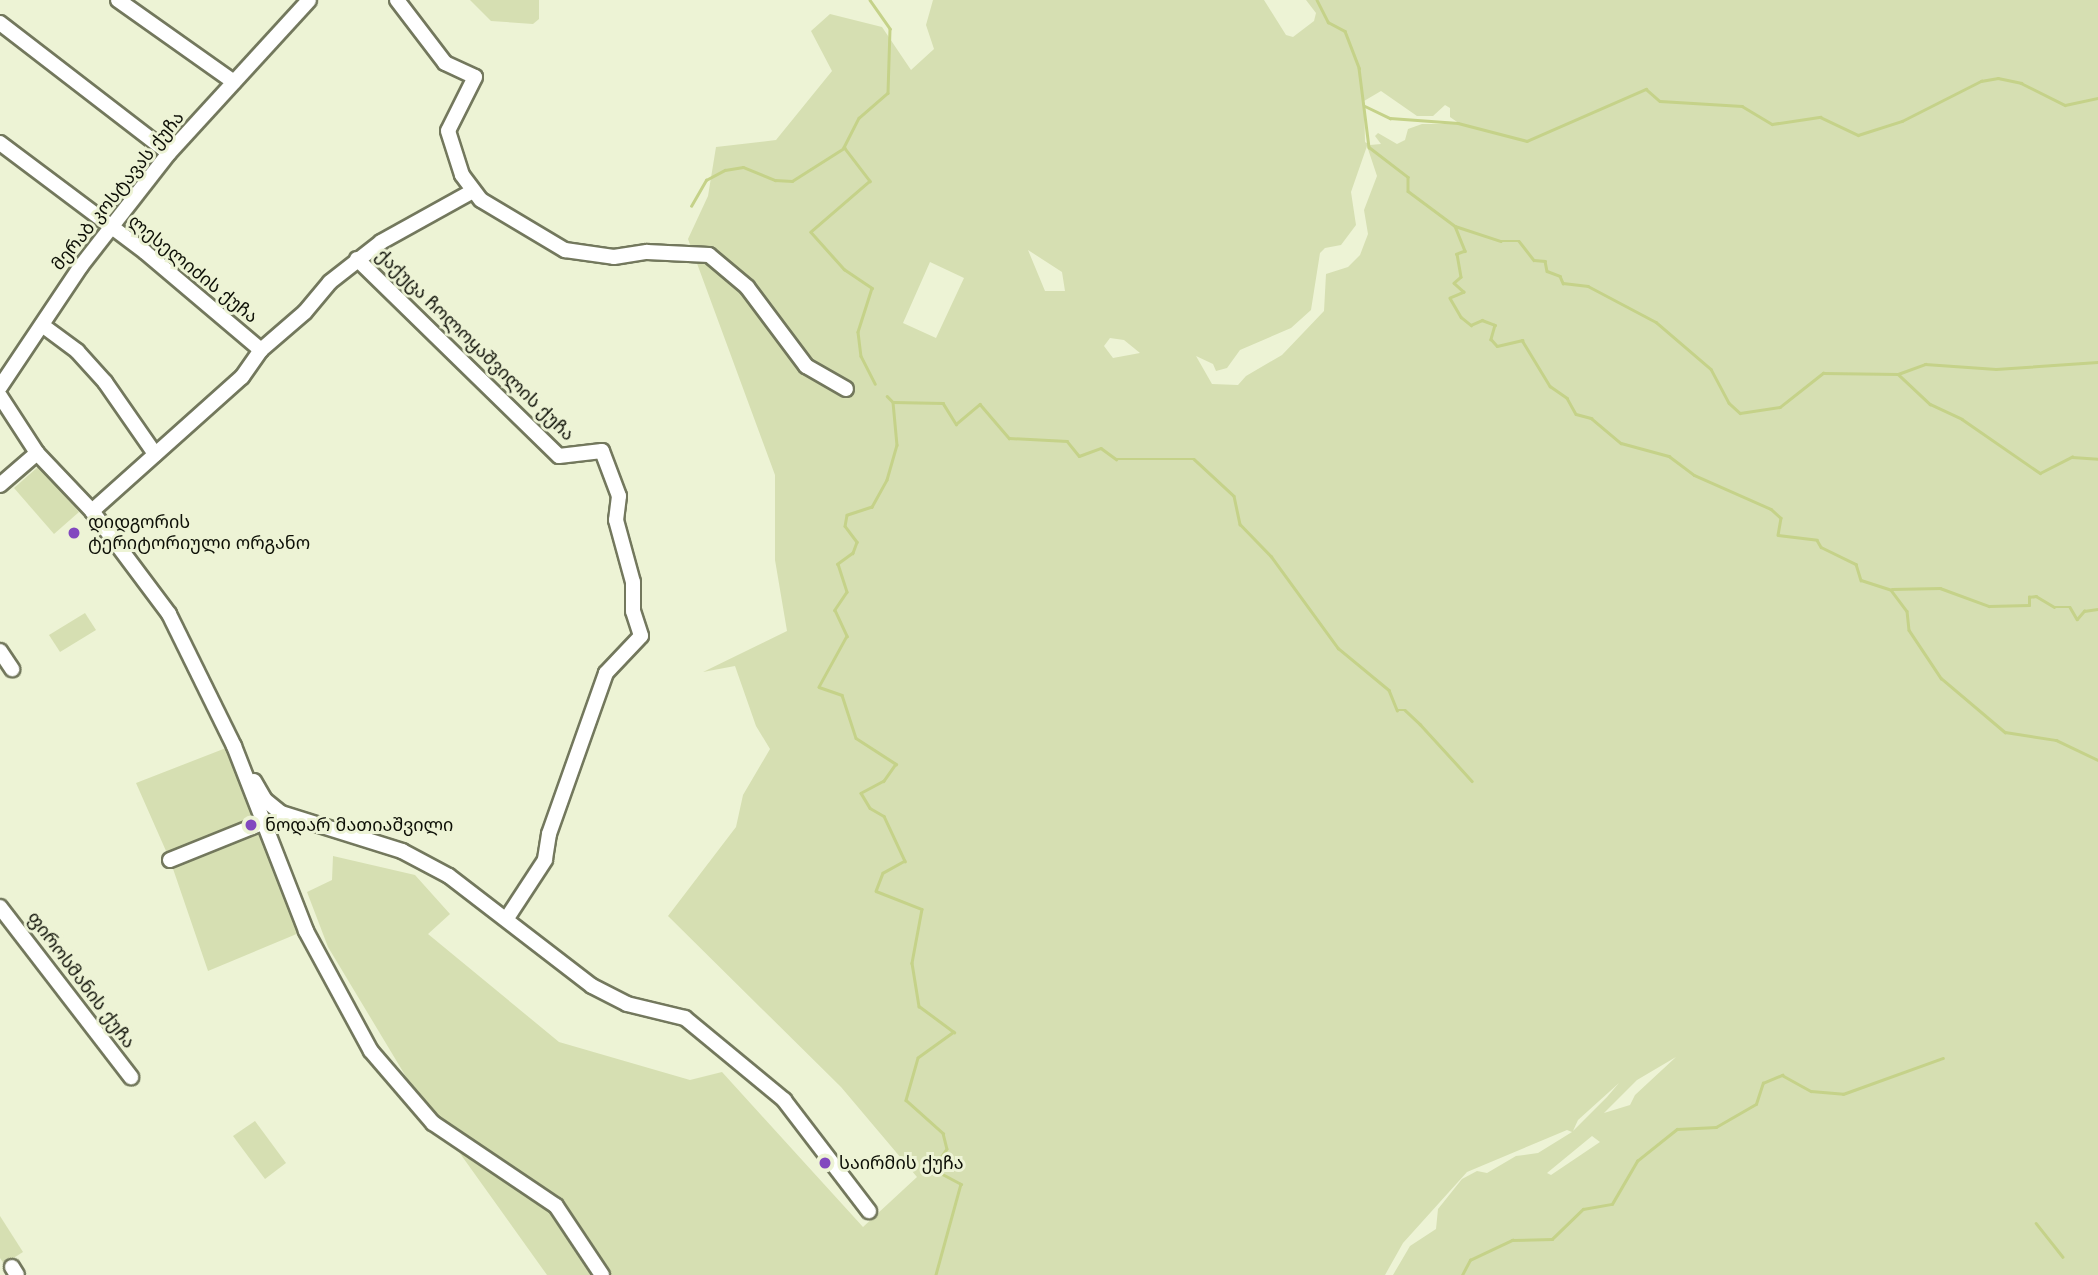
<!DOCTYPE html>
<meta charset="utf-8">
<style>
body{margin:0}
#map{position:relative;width:2098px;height:1275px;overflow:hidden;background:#edf3d5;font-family:Helvetica,"Noto Sans Georgian",sans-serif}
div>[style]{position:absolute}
.green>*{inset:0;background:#d6dfb2}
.stream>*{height:2.5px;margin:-1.25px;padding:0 1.25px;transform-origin:1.25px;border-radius:1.25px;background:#c5d289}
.roads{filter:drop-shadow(2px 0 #73785d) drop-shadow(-2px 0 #73785d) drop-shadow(0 2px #73785d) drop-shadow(0 -2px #73785d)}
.minor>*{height:14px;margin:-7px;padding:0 7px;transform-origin:7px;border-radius:7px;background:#fff}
.dots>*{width:19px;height:19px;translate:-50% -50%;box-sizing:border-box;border:4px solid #edf3d5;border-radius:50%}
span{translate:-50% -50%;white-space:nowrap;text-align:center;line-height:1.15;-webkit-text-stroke:6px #edf3d5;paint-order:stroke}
.street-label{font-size:18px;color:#0d0f06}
.poi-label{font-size:18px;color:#0d0f06}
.left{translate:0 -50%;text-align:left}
</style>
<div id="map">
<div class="green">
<i style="clip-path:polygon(470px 0,539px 0,539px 19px,533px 24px,491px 21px)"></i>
<i style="clip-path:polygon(evenodd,933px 0,1264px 0,1286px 35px,1293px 37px,1314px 21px,1316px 13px,1306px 0,2098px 0,2098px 1275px,1393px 1275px,1410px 1246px,1436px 1229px,1438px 1209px,1462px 1179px,1477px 1171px,1487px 1173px,1516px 1156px,1538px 1153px,1572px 1132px,1567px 1130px,1467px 1172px,1403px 1243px,1385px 1275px,547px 1275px,411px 1085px,328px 947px,307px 892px,332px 880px,333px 856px,415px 875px,450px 914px,428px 934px,559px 1042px,690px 1080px,722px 1072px,863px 1227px,917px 1177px,841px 1087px,668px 916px,736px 827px,743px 795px,770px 749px,756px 726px,735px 666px,703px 672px,787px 631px,775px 560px,775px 475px,688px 239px,708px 196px,716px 147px,776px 140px,832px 71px,811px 31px,830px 14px,882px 27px,911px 70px,934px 49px,926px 25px,933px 0,1381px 91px,1417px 116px,1433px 116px,1445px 105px,1450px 108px,1450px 117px,1460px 124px,1422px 124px,1408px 129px,1405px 140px,1397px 144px,1378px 133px,1375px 136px,1381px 144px,1370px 145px,1365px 142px,1364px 101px,1381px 91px,933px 0,1367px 146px,1377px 176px,1364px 210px,1368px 234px,1360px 255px,1348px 267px,1326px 274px,1324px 311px,1282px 355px,1246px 376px,1238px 385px,1212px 384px,1196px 356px,1213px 364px,1216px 371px,1227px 368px,1240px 350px,1291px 328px,1311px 310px,1320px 253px,1325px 248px,1341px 245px,1356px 225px,1351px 192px,1367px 146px,933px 0,1028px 250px,1062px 272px,1065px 291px,1045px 291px,1028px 250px,933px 0,930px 262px,964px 278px,936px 338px,903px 323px,930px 262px,933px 0,1110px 338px,1124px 340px,1140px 353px,1113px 358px,1104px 346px,1110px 338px,933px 0,1676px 1057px,1635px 1095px,1630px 1105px,1604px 1113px,1637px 1080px,1676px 1057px,933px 0,1619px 1083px,1607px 1097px,1573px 1131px,1578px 1120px,1619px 1083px,933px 0,1592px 1136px,1600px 1142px,1551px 1175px,1547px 1173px,1592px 1136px)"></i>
<i style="clip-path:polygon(39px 466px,79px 512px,54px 534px,14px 488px)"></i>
<i style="clip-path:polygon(85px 613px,96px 630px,60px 652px,49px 635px)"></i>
<i style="clip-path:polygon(226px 748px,299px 933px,208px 971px,170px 860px,136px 783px)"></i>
<i style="clip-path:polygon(255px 1121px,286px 1163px,265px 1179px,233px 1136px)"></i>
<i style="clip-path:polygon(0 1216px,23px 1252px,4px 1264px,0 1258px)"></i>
</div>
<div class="stream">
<i style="left:870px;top:0;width:35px;rotate:55deg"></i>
<i style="left:890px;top:29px;width:64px;rotate:91.8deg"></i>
<i style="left:888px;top:93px;width:38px;rotate:139deg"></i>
<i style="left:859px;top:118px;width:33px;rotate:117deg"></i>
<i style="left:844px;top:147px;width:43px;rotate:52.6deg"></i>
<i style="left:870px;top:181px;width:78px;rotate:139.2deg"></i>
<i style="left:811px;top:232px;width:50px;rotate:48.3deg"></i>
<i style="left:844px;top:269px;width:34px;rotate:34deg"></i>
<i style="left:872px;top:288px;width:46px;rotate:107.7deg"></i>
<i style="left:858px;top:332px;width:24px;rotate:83deg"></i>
<i style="left:861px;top:356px;width:31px;rotate:63deg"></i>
<i style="left:1317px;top:0;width:25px;rotate:63deg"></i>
<i style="left:1328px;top:22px;width:19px;rotate:28deg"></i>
<i style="left:1345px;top:31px;width:40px;rotate:69deg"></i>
<i style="left:1359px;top:68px;width:80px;rotate:82.8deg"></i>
<i style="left:1369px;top:147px;width:49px;rotate:37.6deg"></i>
<i style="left:1408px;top:177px;width:14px;rotate:90deg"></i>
<i style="left:1408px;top:191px;width:59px;rotate:36.7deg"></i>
<i style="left:1455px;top:226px;width:27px;rotate:68deg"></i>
<i style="left:1465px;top:251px;width:9px;rotate:159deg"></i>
<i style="left:1457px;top:254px;width:23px;rotate:80deg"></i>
<i style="left:1461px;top:277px;width:9px;rotate:139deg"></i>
<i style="left:1454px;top:283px;width:13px;rotate:42deg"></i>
<i style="left:1464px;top:292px;width:15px;rotate:157deg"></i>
<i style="left:1450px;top:298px;width:22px;rotate:60deg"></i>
<i style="left:1461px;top:317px;width:13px;rotate:39deg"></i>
<i style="left:1471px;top:325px;width:12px;rotate:-24deg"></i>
<i style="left:1482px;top:320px;width:14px;rotate:21deg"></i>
<i style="left:1495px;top:325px;width:15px;rotate:106deg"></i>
<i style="left:1491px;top:339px;width:9px;rotate:49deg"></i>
<i style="left:1497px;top:346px;width:26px;rotate:-13deg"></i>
<i style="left:1522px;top:340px;width:54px;rotate:58.7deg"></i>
<i style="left:1550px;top:386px;width:21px;rotate:35deg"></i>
<i style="left:1567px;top:398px;width:18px;rotate:61deg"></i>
<i style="left:1576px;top:414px;width:16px;rotate:15deg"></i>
<i style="left:1591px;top:418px;width:39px;rotate:40deg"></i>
<i style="left:1621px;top:443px;width:50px;rotate:15.2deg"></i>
<i style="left:1669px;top:456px;width:31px;rotate:37deg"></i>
<i style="left:1694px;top:475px;width:84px;rotate:23.8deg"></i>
<i style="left:1771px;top:509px;width:13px;rotate:42deg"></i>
<i style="left:1781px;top:518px;width:17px;rotate:100deg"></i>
<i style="left:1778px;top:535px;width:39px;rotate:7deg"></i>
<i style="left:1817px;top:540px;width:8px;rotate:60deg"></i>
<i style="left:1821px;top:547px;width:39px;rotate:26deg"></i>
<i style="left:1856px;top:564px;width:17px;rotate:73deg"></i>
<i style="left:1861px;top:580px;width:32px;rotate:18deg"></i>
<i style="left:1891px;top:590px;width:26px;rotate:53deg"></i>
<i style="left:1907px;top:611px;width:19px;rotate:84deg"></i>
<i style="left:1909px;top:630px;width:58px;rotate:56.3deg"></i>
<i style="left:1941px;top:678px;width:84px;rotate:40.2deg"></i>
<i style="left:2005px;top:732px;width:52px;rotate:8.9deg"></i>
<i style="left:2056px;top:740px;width:47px;rotate:25.5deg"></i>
<i style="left:1365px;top:106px;width:28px;rotate:26deg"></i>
<i style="left:1390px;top:118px;width:68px;rotate:4.2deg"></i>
<i style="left:1458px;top:123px;width:71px;rotate:14.6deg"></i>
<i style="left:1527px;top:141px;width:130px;rotate:-23.6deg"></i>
<i style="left:1646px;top:89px;width:18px;rotate:41deg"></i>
<i style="left:1660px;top:101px;width:82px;rotate:3.5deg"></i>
<i style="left:1742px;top:106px;width:35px;rotate:31deg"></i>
<i style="left:1772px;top:124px;width:49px;rotate:-8.3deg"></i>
<i style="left:1820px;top:117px;width:42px;rotate:25.3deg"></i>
<i style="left:1858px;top:135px;width:46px;rotate:-17.7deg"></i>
<i style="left:1902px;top:121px;width:89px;rotate:-26.9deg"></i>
<i style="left:1981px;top:81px;width:17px;rotate:-10deg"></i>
<i style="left:1998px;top:78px;width:24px;rotate:12deg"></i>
<i style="left:2021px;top:83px;width:49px;rotate:26.6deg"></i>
<i style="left:2065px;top:105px;width:34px;rotate:-12deg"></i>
<i style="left:691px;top:206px;width:30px;rotate:-60deg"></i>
<i style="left:706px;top:180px;width:21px;rotate:-28deg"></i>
<i style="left:725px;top:170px;width:18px;rotate:-9deg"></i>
<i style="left:743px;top:167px;width:35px;rotate:22deg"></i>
<i style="left:775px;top:180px;width:17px;rotate:3deg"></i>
<i style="left:792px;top:181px;width:62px;rotate:-32.4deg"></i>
<i style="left:1455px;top:226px;width:48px;rotate:18.1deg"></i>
<i style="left:1501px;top:241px;width:18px"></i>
<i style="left:1519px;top:241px;width:24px;rotate:52deg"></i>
<i style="left:1534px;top:260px;width:11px;rotate:5deg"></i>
<i style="left:1545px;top:261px;width:10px;rotate:79deg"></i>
<i style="left:1547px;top:271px;width:14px;rotate:21deg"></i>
<i style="left:1560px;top:276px;width:8px;rotate:67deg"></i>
<i style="left:1563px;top:283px;width:25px;rotate:7deg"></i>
<i style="left:1588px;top:286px;width:77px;rotate:27.9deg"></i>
<i style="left:1656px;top:322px;width:72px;rotate:40.5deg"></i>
<i style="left:1711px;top:369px;width:38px;rotate:62deg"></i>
<i style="left:1729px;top:403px;width:15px;rotate:42deg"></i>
<i style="left:1740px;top:413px;width:40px;rotate:-8.5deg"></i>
<i style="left:1780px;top:407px;width:55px;rotate:-38.3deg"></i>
<i style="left:1823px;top:373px;width:75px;rotate:0.8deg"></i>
<i style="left:1898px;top:374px;width:44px;rotate:43.2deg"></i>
<i style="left:1930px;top:404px;width:35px;rotate:25deg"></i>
<i style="left:1962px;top:419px;width:95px;rotate:34.7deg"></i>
<i style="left:2040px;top:473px;width:36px;rotate:-27deg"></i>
<i style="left:2072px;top:457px;width:26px;rotate:4deg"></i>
<i style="left:1898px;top:374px;width:29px;rotate:-20deg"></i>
<i style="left:1925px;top:364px;width:71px;rotate:4deg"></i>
<i style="left:1996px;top:369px;width:102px;rotate:-3.9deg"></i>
<i style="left:887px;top:396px;width:8px;rotate:45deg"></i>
<i style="left:893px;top:402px;width:43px;rotate:84.7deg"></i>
<i style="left:897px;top:445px;width:36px;rotate:106deg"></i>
<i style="left:887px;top:480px;width:31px;rotate:119deg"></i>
<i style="left:872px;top:507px;width:26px;rotate:162deg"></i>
<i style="left:847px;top:515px;width:11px;rotate:100deg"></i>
<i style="left:845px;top:526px;width:20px;rotate:53deg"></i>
<i style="left:857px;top:542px;width:12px;rotate:110deg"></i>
<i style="left:853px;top:553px;width:19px;rotate:144deg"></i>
<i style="left:838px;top:564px;width:29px;rotate:72deg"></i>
<i style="left:847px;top:592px;width:22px;rotate:124deg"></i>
<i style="left:835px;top:610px;width:29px;rotate:65deg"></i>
<i style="left:847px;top:636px;width:58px;rotate:118.8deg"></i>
<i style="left:819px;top:687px;width:24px;rotate:19deg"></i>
<i style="left:842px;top:695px;width:45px;rotate:72deg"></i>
<i style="left:856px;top:738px;width:48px;rotate:33deg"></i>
<i style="left:896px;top:764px;width:21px;rotate:125deg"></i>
<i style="left:884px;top:781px;width:26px;rotate:152deg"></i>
<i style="left:861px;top:793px;width:17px;rotate:59deg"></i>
<i style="left:870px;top:808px;width:16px;rotate:30deg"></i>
<i style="left:884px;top:816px;width:50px;rotate:65deg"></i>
<i style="left:905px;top:861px;width:25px;rotate:151deg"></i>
<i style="left:883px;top:873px;width:19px;rotate:111deg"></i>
<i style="left:876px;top:891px;width:49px;rotate:21.4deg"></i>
<i style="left:922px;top:909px;width:55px;rotate:100.5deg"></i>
<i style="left:912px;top:963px;width:44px;rotate:80.8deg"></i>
<i style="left:919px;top:1006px;width:44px;rotate:36.6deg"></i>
<i style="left:954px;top:1032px;width:44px;rotate:144.2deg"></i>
<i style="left:918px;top:1058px;width:44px;rotate:105.9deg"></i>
<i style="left:906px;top:1100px;width:50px;rotate:41.7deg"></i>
<i style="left:943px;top:1133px;width:16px;rotate:76deg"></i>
<i style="left:947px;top:1149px;width:24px;rotate:125deg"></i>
<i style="left:933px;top:1169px;width:32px;rotate:28deg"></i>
<i style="left:961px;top:1184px;width:94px;rotate:105.4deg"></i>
<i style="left:893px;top:402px;width:50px;rotate:1.1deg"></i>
<i style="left:943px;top:403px;width:25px;rotate:58deg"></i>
<i style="left:956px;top:424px;width:31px;rotate:-40deg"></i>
<i style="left:980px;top:404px;width:45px;rotate:49.5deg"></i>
<i style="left:1009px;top:438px;width:58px;rotate:3deg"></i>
<i style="left:1067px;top:441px;width:19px;rotate:51deg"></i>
<i style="left:1079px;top:456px;width:23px;rotate:-20deg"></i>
<i style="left:1101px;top:448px;width:19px;rotate:36deg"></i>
<i style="left:1116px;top:459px;width:78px"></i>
<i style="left:1194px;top:459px;width:54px;rotate:42.8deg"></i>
<i style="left:1234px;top:496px;width:29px;rotate:78deg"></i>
<i style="left:1240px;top:524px;width:45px;rotate:45.9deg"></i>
<i style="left:1271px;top:556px;width:114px;rotate:53.9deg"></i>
<i style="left:1338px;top:648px;width:66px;rotate:39.5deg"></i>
<i style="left:1389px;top:690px;width:22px;rotate:68deg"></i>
<i style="left:1397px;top:710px;width:8px"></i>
<i style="left:1405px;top:710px;width:21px;rotate:43deg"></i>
<i style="left:1420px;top:724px;width:77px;rotate:47.6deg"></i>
<i style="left:1892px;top:589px;width:48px;rotate:-1.2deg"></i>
<i style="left:1940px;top:588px;width:52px;rotate:20.2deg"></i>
<i style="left:1989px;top:606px;width:40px;rotate:-1.4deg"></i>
<i style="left:2029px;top:605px;width:8px;rotate:-90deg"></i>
<i style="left:2029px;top:597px;width:7px;rotate:-8deg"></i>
<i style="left:2036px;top:596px;width:21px;rotate:31deg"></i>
<i style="left:2054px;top:607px;width:16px"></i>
<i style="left:2070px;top:607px;width:14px;rotate:60deg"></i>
<i style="left:2077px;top:619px;width:11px;rotate:-49deg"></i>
<i style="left:2084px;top:611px;width:14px;rotate:-8deg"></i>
<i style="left:2036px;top:1223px;width:43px;rotate:51.5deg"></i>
<i style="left:1462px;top:1275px;width:17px;rotate:-62deg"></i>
<i style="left:1470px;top:1260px;width:47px;rotate:-25.5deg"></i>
<i style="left:1512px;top:1240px;width:40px;rotate:-1.4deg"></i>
<i style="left:1552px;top:1239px;width:43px;rotate:-44.1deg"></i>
<i style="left:1583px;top:1209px;width:29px;rotate:-10deg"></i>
<i style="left:1612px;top:1204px;width:50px;rotate:-59.8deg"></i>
<i style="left:1637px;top:1161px;width:51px;rotate:-38.7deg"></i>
<i style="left:1677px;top:1129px;width:39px;rotate:-3deg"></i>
<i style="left:1716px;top:1127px;width:46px;rotate:-29.9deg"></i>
<i style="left:1756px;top:1104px;width:22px;rotate:-72deg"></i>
<i style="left:1763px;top:1083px;width:21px;rotate:-23deg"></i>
<i style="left:1782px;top:1075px;width:33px;rotate:29deg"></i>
<i style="left:1811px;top:1091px;width:32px;rotate:5deg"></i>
<i style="left:1843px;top:1094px;width:106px;rotate:-19.8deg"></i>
</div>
<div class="roads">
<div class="minor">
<i style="left:118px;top:0;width:142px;rotate:35.3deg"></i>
<i style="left:397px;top:0;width:79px;rotate:52.7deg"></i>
<i style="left:445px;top:63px;width:33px;rotate:25deg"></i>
<i style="left:475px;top:77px;width:60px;rotate:116.6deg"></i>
<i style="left:448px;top:131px;width:46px;rotate:72.3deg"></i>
<i style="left:462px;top:175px;width:31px;rotate:53deg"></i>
<i style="left:481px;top:200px;width:98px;rotate:30.8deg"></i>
<i style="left:565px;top:250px;width:49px;rotate:8.1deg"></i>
<i style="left:614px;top:257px;width:33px;rotate:-9deg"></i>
<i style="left:647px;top:252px;width:62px;rotate:2.8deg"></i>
<i style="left:709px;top:255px;width:50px;rotate:40.1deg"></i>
<i style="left:747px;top:287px;width:99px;rotate:53.2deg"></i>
<i style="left:806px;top:366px;width:46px;rotate:29.9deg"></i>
<i style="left:0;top:23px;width:213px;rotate:37.6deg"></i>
<i style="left:0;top:143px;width:181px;rotate:36.9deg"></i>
<i style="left:145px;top:252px;width:152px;rotate:40.2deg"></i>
<i style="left:357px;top:259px;width:282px;rotate:44.3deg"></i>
<i style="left:559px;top:456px;width:43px;rotate:-6.6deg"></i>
<i style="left:602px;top:451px;width:48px;rotate:69.3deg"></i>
<i style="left:619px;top:496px;width:24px;rotate:97deg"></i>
<i style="left:616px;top:520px;width:64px;rotate:74.7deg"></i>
<i style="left:633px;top:582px;width:29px;rotate:90deg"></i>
<i style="left:633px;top:611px;width:26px;rotate:72deg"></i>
<i style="left:641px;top:636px;width:51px;rotate:133.4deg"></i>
<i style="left:606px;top:673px;width:171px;rotate:109.5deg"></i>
<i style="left:549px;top:834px;width:26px;rotate:99deg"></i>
<i style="left:545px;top:860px;width:69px;rotate:123.2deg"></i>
<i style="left:42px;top:325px;width:44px;rotate:36.6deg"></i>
<i style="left:77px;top:351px;width:42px;rotate:47.9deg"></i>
<i style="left:105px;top:382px;width:88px;rotate:55.2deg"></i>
<i style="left:0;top:387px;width:146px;rotate:-56.2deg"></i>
<i style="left:81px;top:266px;width:143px;rotate:-52.1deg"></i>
<i style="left:169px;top:153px;width:207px;rotate:-47.5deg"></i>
<i style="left:0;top:396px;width:68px;rotate:57deg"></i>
<i style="left:37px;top:453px;width:80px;rotate:46.5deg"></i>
<i style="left:92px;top:511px;width:129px;rotate:53.2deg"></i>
<i style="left:169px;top:614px;width:147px;rotate:63.8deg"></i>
<i style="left:234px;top:746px;width:199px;rotate:68.7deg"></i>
<i style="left:306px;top:931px;width:136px;rotate:61.6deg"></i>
<i style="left:371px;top:1051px;width:95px;rotate:49.3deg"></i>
<i style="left:433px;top:1123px;width:148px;rotate:34deg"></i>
<i style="left:556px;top:1206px;width:83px;rotate:56.3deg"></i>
<i style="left:0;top:485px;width:49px;rotate:-40.9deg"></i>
<i style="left:92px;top:511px;width:201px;rotate:-41.8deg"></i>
<i style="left:242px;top:377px;width:33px;rotate:-55deg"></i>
<i style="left:261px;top:350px;width:58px;rotate:-40.8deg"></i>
<i style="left:305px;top:312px;width:39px;rotate:-50deg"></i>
<i style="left:330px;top:282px;width:65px;rotate:-38.1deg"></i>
<i style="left:381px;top:242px;width:105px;rotate:-29deg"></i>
<i style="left:0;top:651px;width:22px;rotate:56deg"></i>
<i style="left:254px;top:781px;width:22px;rotate:60deg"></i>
<i style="left:265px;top:800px;width:21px;rotate:39deg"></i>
<i style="left:281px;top:813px;width:127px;rotate:17.4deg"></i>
<i style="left:402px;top:851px;width:53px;rotate:28deg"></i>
<i style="left:449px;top:876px;width:180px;rotate:37.6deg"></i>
<i style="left:592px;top:986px;width:39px;rotate:27deg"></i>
<i style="left:627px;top:1004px;width:60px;rotate:13.6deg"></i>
<i style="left:685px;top:1018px;width:129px;rotate:39.6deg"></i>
<i style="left:784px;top:1100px;width:140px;rotate:52.6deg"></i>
<i style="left:170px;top:860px;width:99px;rotate:-21.9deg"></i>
<i style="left:0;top:907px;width:215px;rotate:52.4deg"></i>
<i style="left:12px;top:1267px;width:9px;rotate:58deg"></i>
</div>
</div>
<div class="dots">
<i style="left:74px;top:533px;background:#8248bf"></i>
<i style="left:251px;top:825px;background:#8248bf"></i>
<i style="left:825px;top:1163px;background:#8248bf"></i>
</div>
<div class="street-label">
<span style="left:118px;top:191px;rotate:-51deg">მერაბ კოსტავას ქუჩა</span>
<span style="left:193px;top:269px;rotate:39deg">ლესელიძის ქუჩა</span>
<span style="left:475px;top:345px;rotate:44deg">ქაქუცა ჩოლოყაშვილის ქუჩა</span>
<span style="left:81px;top:980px;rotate:53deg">ფიროსმანის ქუჩა</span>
</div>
<div class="poi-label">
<span class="left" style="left:88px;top:533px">დიდგორის<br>ტერიტორიული ორგანო</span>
<span class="left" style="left:265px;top:825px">ნოდარ მათიაშვილი</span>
<span class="left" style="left:839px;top:1163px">საირმის ქუჩა</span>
</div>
</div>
